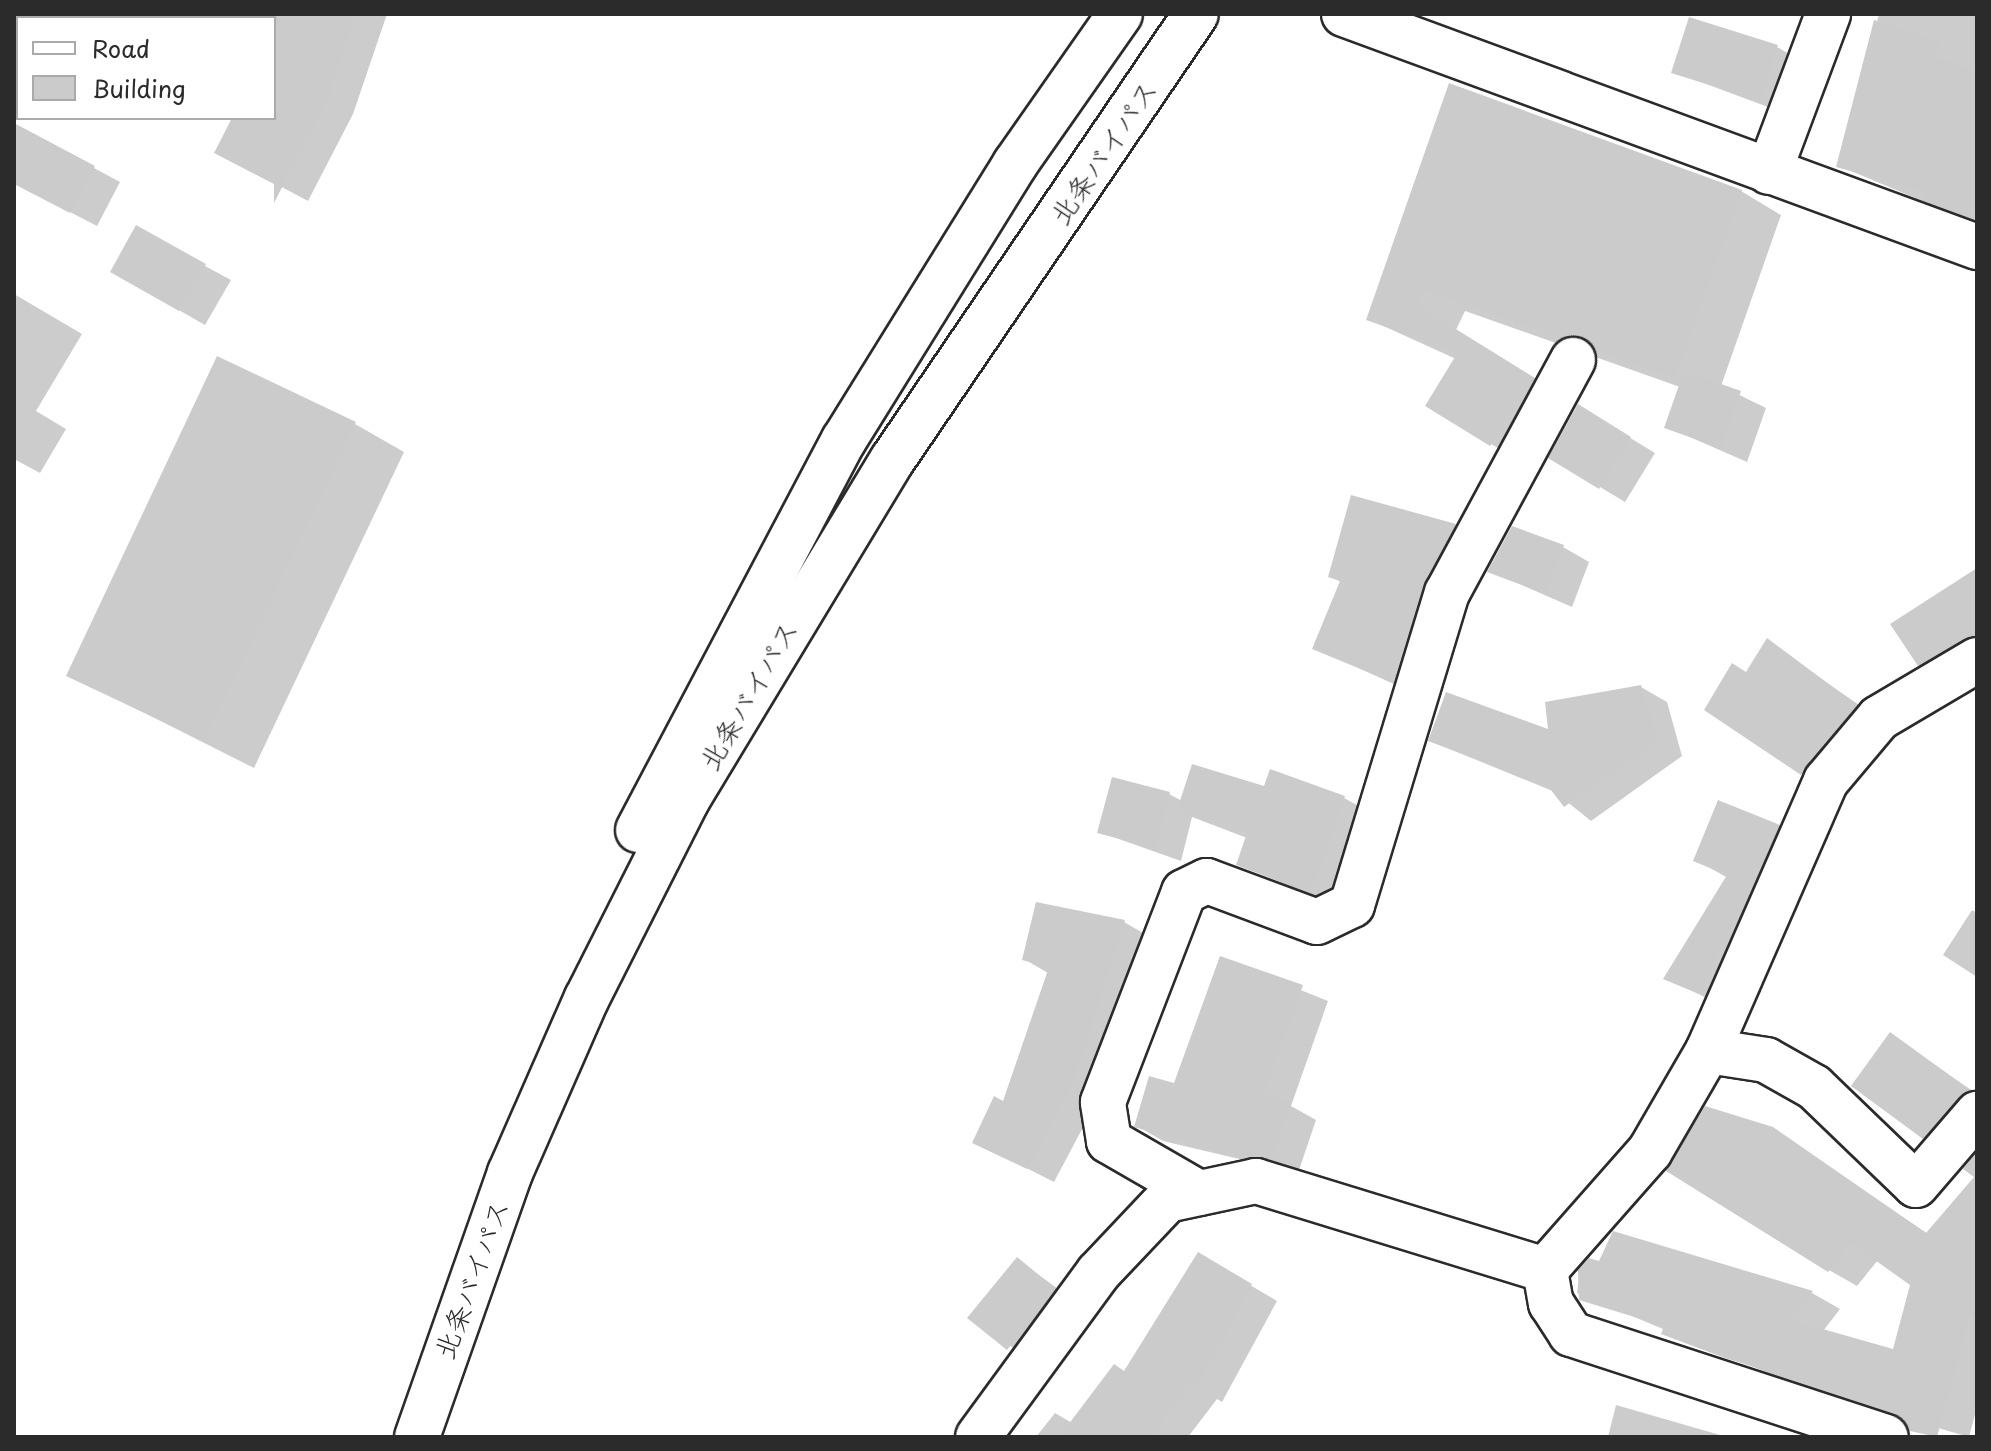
<!DOCTYPE html>
<meta charset="utf-8">
<style>
body{margin:0}
#map{position:relative;width:1991px;height:1451px;overflow:hidden;background:#fff;font-family:"Playpen Sans","Klee One",sans-serif}
div>[style]{position:absolute}
.shadow>*{inset:0;background:#0003}
.building>*{inset:0;background:#cbcbcb}
.roads{filter:drop-shadow(2px 0 #2b2b2b) drop-shadow(-2px 0 #2b2b2b) drop-shadow(0 2px #2b2b2b) drop-shadow(0 -2px #2b2b2b)}
.minor>*{height:44px;margin:-22px;padding:0 22px;transform-origin:22px;border-radius:22px;background:#fff}
.highway>*{height:44px;margin:-22px;padding:0 22px;transform-origin:22px;border-radius:22px;background:#fff}
span{translate:-50% -50%;white-space:nowrap;text-align:center;line-height:1.15;-webkit-text-stroke:7px #fff;paint-order:stroke}
.street-label{font-size:28px;color:#2b2b2b}
.frame{position:absolute;inset:0;border:16px solid #2b2b2b;pointer-events:none}
.legend{position:absolute;left:16px;top:16px;width:260px;height:104px;box-sizing:border-box;background:#fff;border:2px solid #aaa;margin:0;padding:10px 14px;list-style:none;font-size:24px;color:#2b2b2b}
.legend li{display:flex;align-items:center;gap:16px;height:40px}
.legend b{width:40px;border:2px solid #aaa}
</style>
<div id="map">
<div class="shadow">
<i style="clip-path:polygon(23px 14px,250px 14px,248px 18px)"></i>
<i style="clip-path:polygon(277px 14px,387px 14px,353px 114px,308px 201px,216px 152px,232px 118px,274px 118px)"></i>
<i style="clip-path:polygon(1879px 14px,1977px 14px,1977px 224px,1839px 166px)"></i>
<i style="clip-path:polygon(1777px 47px,1803px 62px,1787px 114px,1674px 72px)"></i>
<i style="clip-path:polygon(1451px 85px,1741px 191px,1781px 215px,1721px 386px,1766px 408px,1747px 462px,1667px 427px,1680px 387px,1465px 311px,1456px 330px,1574px 403px,1531px 467px,1491px 444px,1456px 359px,1368px 319px)"></i>
<i style="clip-path:polygon(14px 125px,120px 182px,97px 226px,14px 183px)"></i>
<i style="clip-path:polygon(205px 266px,231px 280px,205px 325px,112px 272px)"></i>
<i style="clip-path:polygon(14px 294px,82px 334px,36px 411px,66px 429px,40px 473px,14px 459px)"></i>
<i style="clip-path:polygon(1604px 422px,1655px 453px,1625px 502px,1600px 487px)"></i>
<i style="clip-path:polygon(355px 424px,404px 452px,254px 768px,69px 675px)"></i>
<i style="clip-path:polygon(1353px 497px,1455px 526px,1481px 540px,1416px 694px,1314px 648px,1342px 583px,1331px 576px)"></i>
<i style="clip-path:polygon(1563px 547px,1589px 562px,1572px 607px,1490px 571px)"></i>
<i style="clip-path:polygon(1977px 570px,1977px 661px,1945px 680px,1919px 665px)"></i>
<i style="clip-path:polygon(1767px 641px,1882px 721px,1828px 788px,1707px 709px,1747px 674px)"></i>
<i style="clip-path:polygon(1641px 687px,1667px 702px,1682px 756px,1591px 821px,1555px 792px,1430px 741px,1550px 732px)"></i>
<i style="clip-path:polygon(1265px 789px,1344px 798px,1370px 812px,1337px 906px,1238px 864px,1247px 838px,1192px 817px,1181px 861px,1099px 832px,1169px 794px,1182px 801px)"></i>
<i style="clip-path:polygon(1779px 826px,1804px 841px,1725px 1007px,1666px 978px,1728px 878px,1696px 860px)"></i>
<i style="clip-path:polygon(1037px 904px,1124px 922px,1150px 937px,1098px 1099px,1054px 1182px,975px 1142px,1005px 1103px,1048px 973px,1024px 959px)"></i>
<i style="clip-path:polygon(1972px 910px,1977px 913px,1977px 977px,1943px 955px)"></i>
<i style="clip-path:polygon(1221px 958px,1328px 1001px,1291px 1106px,1316px 1120px,1298px 1173px,1163px 1141px,1137px 1126px,1176px 1086px)"></i>
<i style="clip-path:polygon(1891px 1035px,1977px 1094px,1950px 1152px,1924px 1137px)"></i>
<i style="clip-path:polygon(1772px 1129px,1928px 1234px,1977px 1177px,1977px 1407px,1969px 1437px,1811px 1391px,1577px 1293px,1580px 1271px,1600px 1263px,1614px 1233px,1812px 1293px,1840px 1309px,1823px 1331px,1894px 1351px,1912px 1284px,1878px 1260px,1857px 1286px,1829px 1270px)"></i>
<i style="clip-path:polygon(1199px 1255px,1277px 1301px,1222px 1402px,1217px 1399px,1188px 1437px,1036px 1437px,1055px 1413px,1072px 1423px,1125px 1372px)"></i>
<i style="clip-path:polygon(1017px 1259px,1080px 1305px,1034px 1363px,970px 1317px)"></i>
<i style="clip-path:polygon(1616px 1405px,1727px 1437px,1608px 1437px)"></i>
</div>
<div class="building">
<i style="clip-path:polygon(274px 14px,356px 14px,327px 99px,274px 203px,274px 184px,214px 153px,232px 118px,274px 118px)"></i>
<i style="clip-path:polygon(1689px 17px,1778px 45px,1761px 101px,1671px 73px)"></i>
<i style="clip-path:polygon(1874px 20px,1940px 41px,1935px 57px,1977px 72px,1977px 189px,1969px 218px,1924px 201px,1927px 192px,1836px 167px)"></i>
<i style="clip-path:polygon(1449px 83px,1742px 190px,1675px 378px,1595px 350px,1584px 338px,1562px 338px,1424px 290px,1417px 305px,1535px 378px,1490px 446px,1425px 406px,1458px 352px,1366px 320px)"></i>
<i style="clip-path:polygon(14px 123px,95px 166px,70px 213px,14px 184px)"></i>
<i style="clip-path:polygon(136px 225px,206px 264px,179px 311px,110px 272px)"></i>
<i style="clip-path:polygon(217px 356px,356px 422px,204px 741px,66px 676px)"></i>
<i style="clip-path:polygon(1684px 371px,1741px 391px,1721px 448px,1664px 428px)"></i>
<i style="clip-path:polygon(1578px 404px,1631px 437px,1599px 489px,1548px 458px)"></i>
<i style="clip-path:polygon(1351px 495px,1456px 524px,1425px 581px,1390px 681px,1312px 649px,1340px 581px,1328px 577px)"></i>
<i style="clip-path:polygon(1512px 526px,1564px 545px,1546px 594px,1487px 572px)"></i>
<i style="clip-path:polygon(1977px 568px,1977px 635px,1918px 666px,1890px 624px)"></i>
<i style="clip-path:polygon(1767px 638px,1857px 705px,1801px 775px,1704px 710px,1732px 663px,1746px 672px)"></i>
<i style="clip-path:polygon(1641px 685px,1657px 741px,1564px 807px,1548px 786px,1428px 741px,1446px 692px,1548px 729px,1545px 702px)"></i>
<i style="clip-path:polygon(1192px 764px,1264px 786px,1270px 769px,1345px 796px,1311px 893px,1236px 865px,1247px 833px,1177px 810px)"></i>
<i style="clip-path:polygon(1112px 777px,1170px 792px,1155px 848px,1097px 833px)"></i>
<i style="clip-path:polygon(1718px 800px,1780px 825px,1699px 994px,1663px 979px,1727px 875px,1693px 861px)"></i>
<i style="clip-path:polygon(1036px 902px,1125px 920px,1073px 1084px,1027px 1169px,972px 1143px,994px 1096px,1003px 1101px,1049px 967px,1022px 960px)"></i>
<i style="clip-path:polygon(1220px 956px,1303px 985px,1264px 1094px,1291px 1103px,1272px 1160px,1242px 1158px,1134px 1127px,1149px 1076px,1174px 1083px)"></i>
<i style="clip-path:polygon(1890px 1032px,1970px 1090px,1923px 1139px,1851px 1086px)"></i>
<i style="clip-path:polygon(1705px 1106px,1773px 1127px,1926px 1233px,1974px 1177px,1963px 1169px,1977px 1152px,1977px 1320px,1970px 1314px,1937px 1437px,1910px 1431px,1878px 1405px,1725px 1358px,1661px 1334px,1664px 1326px,1579px 1300px,1578px 1270px,1589px 1258px,1599px 1261px,1613px 1231px,1813px 1291px,1791px 1320px,1893px 1349px,1910px 1285px,1851px 1243px,1828px 1272px,1666px 1171px)"></i>
<i style="clip-path:polygon(1198px 1252px,1252px 1284px,1196px 1389px,1190px 1385px,1151px 1437px,1059px 1437px,1114px 1364px,1124px 1371px)"></i>
<i style="clip-path:polygon(1017px 1257px,1056px 1289px,1007px 1350px,967px 1318px)"></i>
</div>
<div class="roads">
<div class="minor">
<i style="left:1344px;top:14px;width:675px;rotate:20.21deg"></i>
<i style="left:1769px;top:172px;width:169px;rotate:-69.5deg"></i>
<i style="left:1708px;top:1051px;width:59px;rotate:8.8deg"></i>
<i style="left:1766px;top:1060px;width:55px;rotate:29.4deg"></i>
<i style="left:1814px;top:1087px;width:141px;rotate:43.9deg"></i>
<i style="left:1916px;top:1185px;width:94px;rotate:-49.3deg"></i>
<i style="left:1199px;top:1193px;width:104px;rotate:-150deg"></i>
<i style="left:1109px;top:1141px;width:39px;rotate:-99deg"></i>
<i style="left:1103px;top:1102px;width:225px;rotate:-68.9deg"></i>
<i style="left:1184px;top:892px;width:25px;rotate:-26deg"></i>
<i style="left:1207px;top:881px;width:117px;rotate:20.4deg"></i>
<i style="left:1317px;top:922px;width:39px;rotate:-26deg"></i>
<i style="left:1352px;top:905px;width:326px;rotate:-73.1deg"></i>
<i style="left:1447px;top:593px;width:265px;rotate:-61.6deg"></i>
<i style="left:1545px;top:1270px;width:159px;rotate:-48.6deg"></i>
<i style="left:1650px;top:1151px;width:116px;rotate:-59.9deg"></i>
<i style="left:1708px;top:1051px;width:295px;rotate:-66.4deg"></i>
<i style="left:1826px;top:781px;width:82px;rotate:-49.9deg"></i>
<i style="left:1879px;top:718px;width:114px;rotate:-30.6deg"></i>
<i style="left:1545px;top:1270px;width:34px;rotate:80deg"></i>
<i style="left:1551px;top:1303px;width:37px;rotate:57deg"></i>
<i style="left:1571px;top:1334px;width:331px;rotate:18.1deg"></i>
<i style="left:978px;top:1437px;width:203px;rotate:-53.8deg"></i>
<i style="left:1098px;top:1273px;width:100px;rotate:-46.6deg"></i>
<i style="left:1167px;top:1200px;width:91px;rotate:-12.1deg"></i>
<i style="left:1256px;top:1181px;width:302px;rotate:17.1deg"></i>
</div>
<div class="highway">
<i style="left:638px;top:830px;width:441px;rotate:-62.2deg"></i>
<i style="left:844px;top:440px;width:325px;rotate:-58.2deg"></i>
<i style="left:1015px;top:164px;width:183px;rotate:-55deg"></i>
<i style="left:417px;top:1437px;width:280px;rotate:-70.6deg"></i>
<i style="left:510px;top:1173px;width:191px;rotate:-66.3deg"></i>
<i style="left:587px;top:998px;width:222px;rotate:-63.2deg"></i>
<i style="left:687px;top:800px;width:398px;rotate:-58.9deg"></i>
<i style="left:893px;top:459px;width:538px;rotate:-55.75deg"></i>
</div>
</div>
<div class="street-label">
<span style="left:1103px;top:152px;rotate:-56deg">北条バイパス</span>
<span style="left:748px;top:695px;rotate:-60deg">北条バイパス</span>
<span style="left:471px;top:1279px;rotate:-70deg">北条バイパス</span>
</div>
<div class="frame"></div>
<ul class="legend">
<li><b style="height:10px;background:#fff"></b>Road</li>
<li><b style="height:22px;background:#cbcbcb"></b>Building</li>
</ul>
</div>
